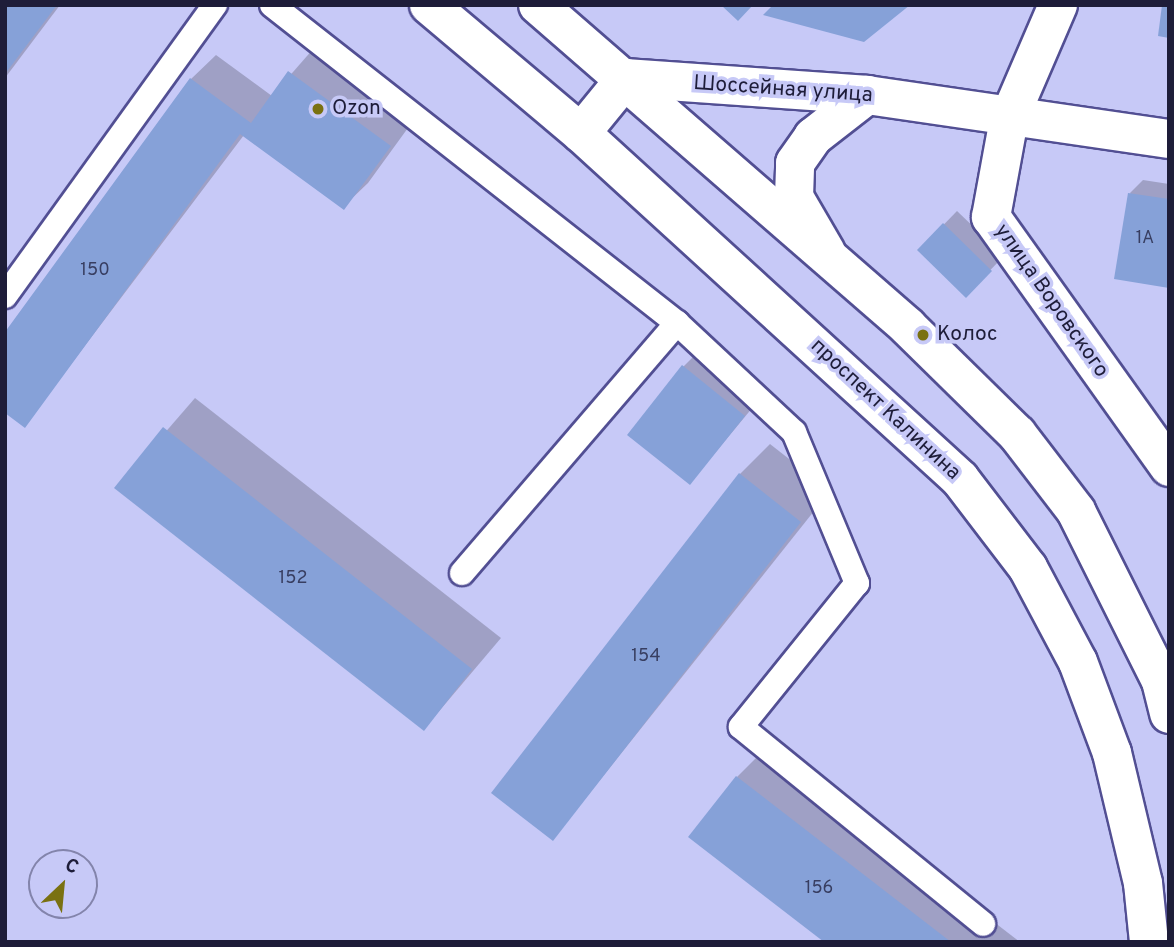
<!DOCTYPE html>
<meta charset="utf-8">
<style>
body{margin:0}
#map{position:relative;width:1174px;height:947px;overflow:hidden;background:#c7c9f7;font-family:Overpass,sans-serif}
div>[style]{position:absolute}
.shadow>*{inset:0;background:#0003}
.building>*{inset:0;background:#86a1d8}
.roads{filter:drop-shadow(2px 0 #524f93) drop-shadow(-2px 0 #524f93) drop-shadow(0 2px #524f93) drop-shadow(0 -2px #524f93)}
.service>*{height:24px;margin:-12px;padding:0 12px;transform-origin:12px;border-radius:12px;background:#fff}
.minor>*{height:38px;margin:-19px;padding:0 19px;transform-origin:19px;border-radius:19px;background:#fff}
.secondary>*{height:38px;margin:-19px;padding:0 19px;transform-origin:19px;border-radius:19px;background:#fff}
.primary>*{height:38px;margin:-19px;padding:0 19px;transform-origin:19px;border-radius:19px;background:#fff}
.dots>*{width:19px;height:19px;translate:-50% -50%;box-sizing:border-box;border:4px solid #c7c9f7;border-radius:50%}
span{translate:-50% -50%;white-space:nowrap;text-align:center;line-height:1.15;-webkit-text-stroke:7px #c7c9f7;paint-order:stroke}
.number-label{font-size:18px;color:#383e61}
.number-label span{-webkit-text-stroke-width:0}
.street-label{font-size:21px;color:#1e1d39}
.poi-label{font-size:21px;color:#1e1d39}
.left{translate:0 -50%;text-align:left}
.frame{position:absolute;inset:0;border:7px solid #1e1d39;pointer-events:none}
.north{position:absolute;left:28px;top:849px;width:70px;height:70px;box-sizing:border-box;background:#c7c9f7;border:2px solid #8384ab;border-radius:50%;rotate:26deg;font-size:19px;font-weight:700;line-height:28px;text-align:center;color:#1e1d39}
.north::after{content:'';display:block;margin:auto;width:24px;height:32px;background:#7a7111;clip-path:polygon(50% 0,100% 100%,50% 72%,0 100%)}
</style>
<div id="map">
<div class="shadow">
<i style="clip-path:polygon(5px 5px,60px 5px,5px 78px)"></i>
<i style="clip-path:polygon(314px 48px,413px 121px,368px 183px,343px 207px,244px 135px,25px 425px,191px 79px,216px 55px,272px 96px)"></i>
<i style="clip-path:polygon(1143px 180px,1169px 184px,1169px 286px,1130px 193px)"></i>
<i style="clip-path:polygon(957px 211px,1004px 256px,966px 295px,919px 250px)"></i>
<i style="clip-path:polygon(697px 353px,758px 401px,690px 483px,683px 367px)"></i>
<i style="clip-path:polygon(195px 398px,501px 638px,424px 729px,117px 488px)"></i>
<i style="clip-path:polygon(770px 444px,830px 491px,553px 839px,740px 474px)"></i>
<i style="clip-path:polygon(767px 747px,1020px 942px,827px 942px,737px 777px)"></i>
</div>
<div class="building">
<i style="clip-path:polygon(5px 5px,57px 5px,5px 74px)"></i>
<i style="clip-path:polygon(721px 5px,753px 5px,738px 21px)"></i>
<i style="clip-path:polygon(773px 5px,910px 5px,864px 42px,763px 15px)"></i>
<i style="clip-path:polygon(1162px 5px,1169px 5px,1169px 38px,1158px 36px)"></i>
<i style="clip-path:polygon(288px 71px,391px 146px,344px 210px,240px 134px,25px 428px,5px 413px,5px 332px,190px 78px,251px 123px)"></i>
<i style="clip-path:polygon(1128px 193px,1169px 199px,1169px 288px,1114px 279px)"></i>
<i style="clip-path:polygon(943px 223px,992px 271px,966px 298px,917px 250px)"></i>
<i style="clip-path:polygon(682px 365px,745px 416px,690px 485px,627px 435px)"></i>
<i style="clip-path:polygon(163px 427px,472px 669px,424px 731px,114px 488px)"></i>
<i style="clip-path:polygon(739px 473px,801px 522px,553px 841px,491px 793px)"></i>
<i style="clip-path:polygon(736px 776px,951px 942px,824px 942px,688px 837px)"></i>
</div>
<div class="roads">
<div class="service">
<i style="left:272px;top:5px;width:515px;rotate:38.14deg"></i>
<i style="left:677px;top:323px;width:160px;rotate:43deg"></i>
<i style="left:794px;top:432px;width:164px;rotate:67.4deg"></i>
<i style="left:857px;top:583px;width:185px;rotate:128.9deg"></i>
<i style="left:741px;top:727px;width:312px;rotate:39.1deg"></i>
<i style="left:5px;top:296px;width:359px;rotate:-54.2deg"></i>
<i style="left:462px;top:573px;width:330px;rotate:-49.3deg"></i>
</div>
<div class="minor">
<i style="left:1058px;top:5px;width:124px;rotate:113.3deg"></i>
<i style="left:1009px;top:119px;width:100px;rotate:100.4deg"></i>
<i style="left:991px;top:217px;width:307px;rotate:54.5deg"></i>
</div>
<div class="secondary">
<i style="left:581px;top:133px;width:71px;rotate:-50.7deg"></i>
<i style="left:626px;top:78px;width:242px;rotate:4deg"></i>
<i style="left:867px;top:95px;width:305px;rotate:8.3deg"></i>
<i style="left:826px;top:252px;width:64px;rotate:-120.2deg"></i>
<i style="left:794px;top:197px;width:34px;rotate:-88deg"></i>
<i style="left:795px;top:163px;width:32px;rotate:-55deg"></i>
<i style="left:813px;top:137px;width:68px;rotate:-37.9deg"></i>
</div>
<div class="primary">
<i style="left:429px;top:5px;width:199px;rotate:40.1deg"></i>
<i style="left:581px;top:133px;width:513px;rotate:42.39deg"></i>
<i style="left:960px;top:479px;width:112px;rotate:52.6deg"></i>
<i style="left:1028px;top:568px;width:106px;rotate:62deg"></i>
<i style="left:1078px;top:662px;width:97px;rotate:69.5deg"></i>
<i style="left:1112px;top:753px;width:134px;rotate:76.6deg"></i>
<i style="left:1143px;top:883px;width:59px;rotate:84.2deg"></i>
<i style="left:538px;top:5px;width:490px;rotate:41deg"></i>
<i style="left:908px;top:327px;width:153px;rotate:44.5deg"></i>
<i style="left:1017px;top:434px;width:97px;rotate:52.5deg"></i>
<i style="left:1076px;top:511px;width:190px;rotate:63.4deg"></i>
<i style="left:1161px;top:681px;width:34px;rotate:76deg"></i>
</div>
</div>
<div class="dots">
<i style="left:318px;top:109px;background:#7a7111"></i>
<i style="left:923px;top:335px;background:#7a7111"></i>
</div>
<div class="number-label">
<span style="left:1145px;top:239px">1А</span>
<span style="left:95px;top:271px">150</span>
<span style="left:293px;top:579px">152</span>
<span style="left:646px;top:657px">154</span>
<span style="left:819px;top:889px">156</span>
</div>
<div class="street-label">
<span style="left:783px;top:90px;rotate:4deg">Шоссейная улица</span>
<span style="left:1051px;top:301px;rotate:55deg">улица Воровского</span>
<span style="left:885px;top:410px;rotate:43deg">проспект Калинина</span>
</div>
<div class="poi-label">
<span class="left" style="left:332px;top:109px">Ozon</span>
<span class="left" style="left:937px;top:335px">Колос</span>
</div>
<div class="frame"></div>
<div class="north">С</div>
</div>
